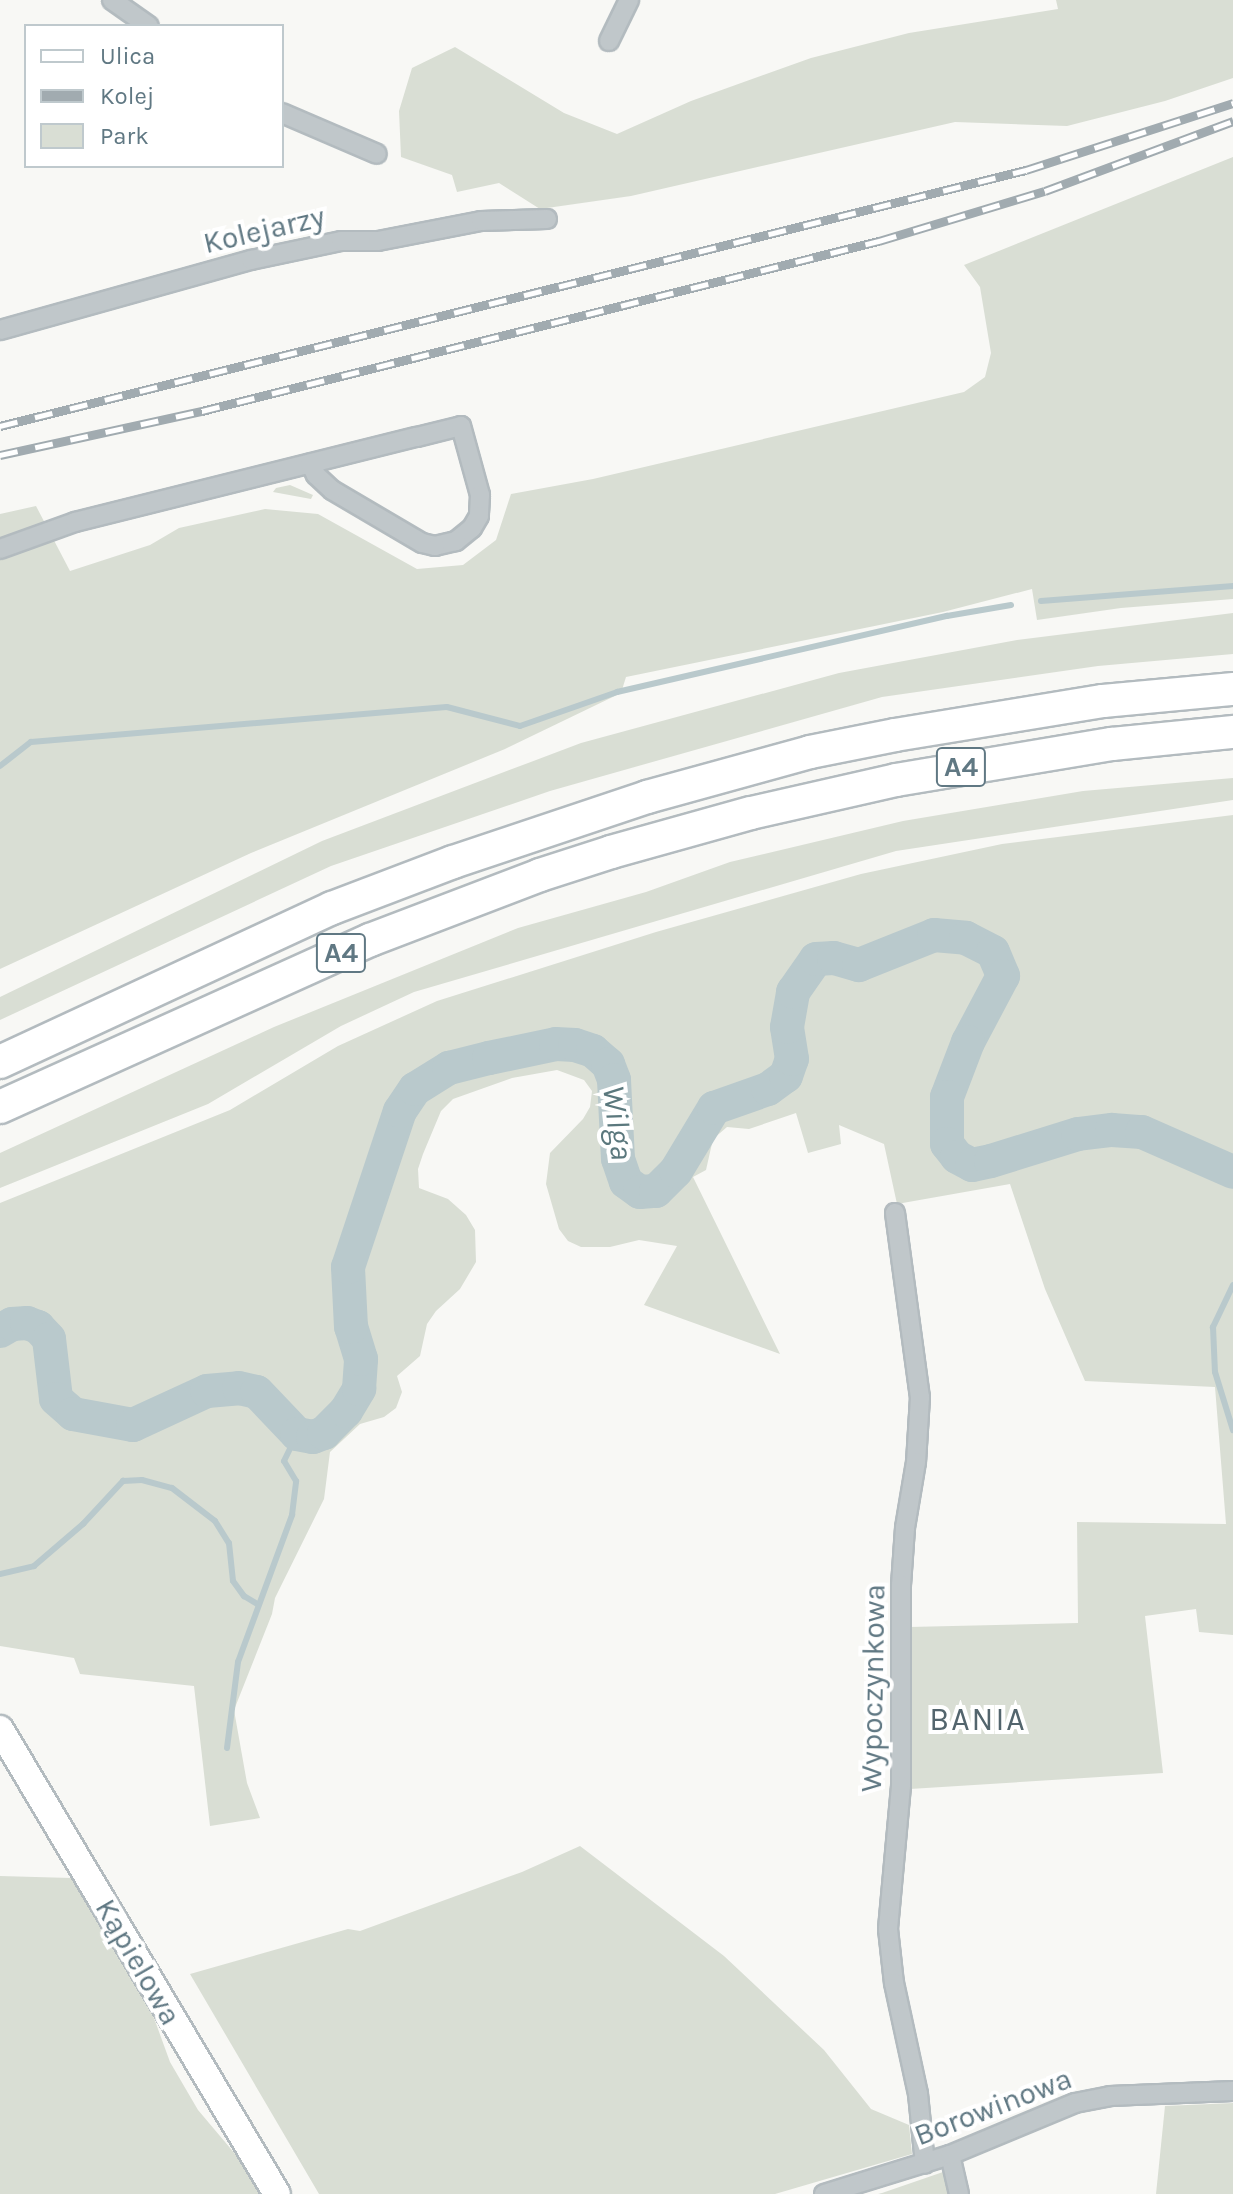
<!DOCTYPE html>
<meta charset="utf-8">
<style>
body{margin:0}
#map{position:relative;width:1233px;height:2194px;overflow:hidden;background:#f8f8f5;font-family:Karla,sans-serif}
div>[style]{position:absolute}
.green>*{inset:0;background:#d9ded4}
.stream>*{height:6px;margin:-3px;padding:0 3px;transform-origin:3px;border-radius:3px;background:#b9c9cc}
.river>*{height:34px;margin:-17px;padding:0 17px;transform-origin:17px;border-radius:17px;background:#b9c9cc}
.roads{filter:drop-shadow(2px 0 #b3bbbf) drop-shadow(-2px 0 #b3bbbf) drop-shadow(0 2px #b3bbbf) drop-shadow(0 -2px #b3bbbf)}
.street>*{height:18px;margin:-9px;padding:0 9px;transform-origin:9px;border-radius:9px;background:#c0c7ca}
.secondary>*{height:26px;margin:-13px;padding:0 13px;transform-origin:13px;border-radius:13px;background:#fff}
.highway>*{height:32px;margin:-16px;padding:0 16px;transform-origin:16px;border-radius:16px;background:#fff}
.rail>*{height:9px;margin-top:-4.5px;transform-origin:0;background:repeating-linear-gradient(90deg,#fff 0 18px,#a1abb0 0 36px);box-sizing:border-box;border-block:2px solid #a1abb0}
span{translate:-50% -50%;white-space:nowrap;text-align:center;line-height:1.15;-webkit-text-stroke:8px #fff;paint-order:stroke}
.shield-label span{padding:2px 6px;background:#fff;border:2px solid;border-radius:6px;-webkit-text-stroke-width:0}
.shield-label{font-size:28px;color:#607883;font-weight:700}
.street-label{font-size:30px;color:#607883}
.water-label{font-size:32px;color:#5b787d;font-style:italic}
.neighbourhood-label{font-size:32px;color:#53656d;letter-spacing:2px}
.legend{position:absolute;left:24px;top:24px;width:260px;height:144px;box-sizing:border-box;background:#fff;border:2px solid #bfc9cd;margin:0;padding:10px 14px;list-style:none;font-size:24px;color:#607883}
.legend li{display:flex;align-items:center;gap:16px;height:40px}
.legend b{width:40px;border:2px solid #bfc9cd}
</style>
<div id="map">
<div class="green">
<i style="clip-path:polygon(1056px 0,1233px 0,1233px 78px,1165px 101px,1067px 126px,955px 122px,631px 196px,540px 209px,499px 183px,457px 192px,452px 175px,401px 157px,399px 111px,412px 68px,455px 47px,564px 113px,617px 134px,691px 101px,811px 58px,909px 33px,1058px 9px)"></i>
<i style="clip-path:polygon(1233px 157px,1233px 599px,1121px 608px,1037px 620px,1032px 589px,943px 612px,626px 677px,621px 693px,505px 749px,251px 853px,0 969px,0 514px,36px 506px,70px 571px,150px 545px,179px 528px,265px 509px,318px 514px,417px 569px,463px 565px,496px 540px,511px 494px,593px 479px,964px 392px,985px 377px,991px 353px,980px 287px,964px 265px)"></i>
<i style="clip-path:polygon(290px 485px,313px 495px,311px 499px,273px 492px,276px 488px)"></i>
<i style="clip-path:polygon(1233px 613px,1233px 654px,1098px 666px,882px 697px,550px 791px,331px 866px,0 1020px,0 997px,322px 841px,581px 743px,839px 673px,1017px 640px)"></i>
<i style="clip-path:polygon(1233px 778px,1233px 800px,896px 851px,414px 992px,341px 1026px,208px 1104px,0 1188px,0 1153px,274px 1027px,518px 928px,646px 892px,730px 862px,903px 821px,1083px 791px)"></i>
<i style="clip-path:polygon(1233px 815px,1233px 1635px,1199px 1632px,1196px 1609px,1145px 1616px,1163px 1773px,910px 1789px,909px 1627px,1078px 1623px,1077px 1522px,1226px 1524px,1215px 1387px,1085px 1381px,1045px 1289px,1010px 1184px,897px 1204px,884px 1144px,839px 1125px,841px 1144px,808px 1153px,796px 1113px,749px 1129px,727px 1127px,713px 1139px,706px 1170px,693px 1177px,780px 1354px,644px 1305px,677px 1246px,639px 1240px,610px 1247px,581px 1247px,568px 1241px,559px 1229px,546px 1184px,550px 1153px,583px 1119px,590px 1107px,592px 1091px,584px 1080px,557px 1070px,512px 1078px,453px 1099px,441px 1111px,423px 1154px,418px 1169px,419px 1188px,448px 1199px,466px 1215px,475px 1230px,476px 1262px,460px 1289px,436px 1311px,427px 1324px,420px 1356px,397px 1376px,402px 1392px,396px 1408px,384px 1417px,360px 1424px,330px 1452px,324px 1499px,275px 1598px,272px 1614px,234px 1710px,247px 1783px,260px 1818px,210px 1826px,194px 1686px,80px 1674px,74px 1658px,0 1646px,0 1203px,230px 1110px,338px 1046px,437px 1001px,656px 932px,861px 874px,1002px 844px)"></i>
<i style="clip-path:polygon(580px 1846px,724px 1956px,824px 2050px,871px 2109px,909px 2125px,912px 2154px,775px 2194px,319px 2194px,190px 1974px,348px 1929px,360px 1931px,522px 1872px)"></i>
<i style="clip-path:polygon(0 1876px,71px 1878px,154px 2018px,170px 2062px,198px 2110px,236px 2155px,243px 2157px,265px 2194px,0 2194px)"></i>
<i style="clip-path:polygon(1233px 2103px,1233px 2194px,1156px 2194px,1165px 2106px)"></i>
<i style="clip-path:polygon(943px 2172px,948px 2194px,878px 2194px,882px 2193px)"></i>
</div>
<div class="stream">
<i style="left:1041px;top:601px;width:193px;rotate:-4.5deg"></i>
<i style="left:0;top:766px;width:39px;rotate:-38deg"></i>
<i style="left:31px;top:742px;width:417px;rotate:-4.8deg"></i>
<i style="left:447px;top:707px;width:75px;rotate:14.6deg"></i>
<i style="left:520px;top:726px;width:103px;rotate:-19.3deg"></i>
<i style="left:617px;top:692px;width:339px;rotate:-13deg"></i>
<i style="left:947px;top:616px;width:65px;rotate:-9.8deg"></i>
<i style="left:1233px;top:1285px;width:47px;rotate:115.5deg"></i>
<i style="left:1213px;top:1327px;width:45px;rotate:87.5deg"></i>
<i style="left:1215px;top:1372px;width:61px;rotate:72.8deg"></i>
<i style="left:0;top:1574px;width:35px;rotate:-13deg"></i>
<i style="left:34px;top:1566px;width:65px;rotate:-40.6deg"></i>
<i style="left:83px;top:1524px;width:59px;rotate:-47.1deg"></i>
<i style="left:123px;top:1481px;width:19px;rotate:-3deg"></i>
<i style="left:142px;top:1480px;width:31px;rotate:15deg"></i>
<i style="left:172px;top:1488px;width:54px;rotate:37.5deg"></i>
<i style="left:215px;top:1521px;width:26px;rotate:58deg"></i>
<i style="left:229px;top:1543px;width:38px;rotate:84deg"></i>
<i style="left:233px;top:1581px;width:19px;rotate:54deg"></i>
<i style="left:244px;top:1596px;width:17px;rotate:31deg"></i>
<i style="left:227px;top:1748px;width:87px;rotate:-82.7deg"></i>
<i style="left:238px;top:1662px;width:157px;rotate:-69.8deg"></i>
<i style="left:292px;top:1515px;width:34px;rotate:-83deg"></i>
<i style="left:296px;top:1481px;width:23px;rotate:-121deg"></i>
<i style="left:284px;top:1461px;width:30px;rotate:-64deg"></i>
</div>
<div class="river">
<i style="left:0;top:1331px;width:14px;rotate:-30deg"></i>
<i style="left:12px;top:1324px;width:15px;rotate:-4deg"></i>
<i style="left:27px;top:1323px;width:12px;rotate:20deg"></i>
<i style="left:38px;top:1327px;width:16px;rotate:47deg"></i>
<i style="left:49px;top:1339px;width:60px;rotate:83.3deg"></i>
<i style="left:56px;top:1399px;width:23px;rotate:41deg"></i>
<i style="left:73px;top:1414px;width:61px;rotate:10.4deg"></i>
<i style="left:133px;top:1425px;width:81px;rotate:-24.7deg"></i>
<i style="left:207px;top:1391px;width:32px;rotate:-5deg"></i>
<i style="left:239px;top:1388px;width:18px;rotate:13deg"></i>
<i style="left:257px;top:1392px;width:58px;rotate:46.4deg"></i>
<i style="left:297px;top:1434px;width:16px;rotate:11deg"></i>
<i style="left:313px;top:1437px;width:12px;rotate:-20deg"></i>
<i style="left:324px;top:1433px;width:31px;rotate:-45deg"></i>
<i style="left:346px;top:1411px;width:26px;rotate:-59deg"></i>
<i style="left:359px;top:1389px;width:30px;rotate:-86deg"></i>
<i style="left:361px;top:1359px;width:34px;rotate:-107deg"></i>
<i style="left:351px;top:1327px;width:60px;rotate:-92.9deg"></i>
<i style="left:348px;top:1267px;width:164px;rotate:-71.6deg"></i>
<i style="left:400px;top:1111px;width:27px;rotate:-56deg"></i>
<i style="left:415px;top:1089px;width:40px;rotate:-32deg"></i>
<i style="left:449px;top:1068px;width:41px;rotate:-14deg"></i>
<i style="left:489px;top:1058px;width:68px;rotate:-11.8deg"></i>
<i style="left:556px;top:1044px;width:19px;rotate:3deg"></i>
<i style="left:575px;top:1045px;width:19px;rotate:18deg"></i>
<i style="left:593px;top:1051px;width:20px;rotate:41deg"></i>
<i style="left:608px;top:1064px;width:17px;rotate:69deg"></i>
<i style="left:614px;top:1080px;width:79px;rotate:87.1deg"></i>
<i style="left:618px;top:1159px;width:24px;rotate:71deg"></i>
<i style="left:626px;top:1182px;width:17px;rotate:36deg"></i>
<i style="left:640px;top:1192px;width:16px;rotate:-4deg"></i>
<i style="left:656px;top:1191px;width:28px;rotate:-45deg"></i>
<i style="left:676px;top:1171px;width:74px;rotate:-58.9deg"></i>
<i style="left:714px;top:1108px;width:57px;rotate:-19.4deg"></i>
<i style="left:768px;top:1089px;width:22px;rotate:-36deg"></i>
<i style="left:786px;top:1076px;width:18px;rotate:-71deg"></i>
<i style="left:792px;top:1059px;width:32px;rotate:-99deg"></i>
<i style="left:787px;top:1027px;width:36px;rotate:-80deg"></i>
<i style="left:793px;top:992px;width:40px;rotate:-55.1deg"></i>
<i style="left:816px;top:959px;width:18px;rotate:-3deg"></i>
<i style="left:834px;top:958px;width:26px;rotate:16deg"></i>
<i style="left:859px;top:965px;width:81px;rotate:-21.8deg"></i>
<i style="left:934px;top:935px;width:32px;rotate:5deg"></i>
<i style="left:966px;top:938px;width:30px;rotate:27deg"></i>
<i style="left:993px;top:952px;width:26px;rotate:67deg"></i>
<i style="left:1003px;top:976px;width:75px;rotate:117.9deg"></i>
<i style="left:968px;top:1042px;width:59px;rotate:110.9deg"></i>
<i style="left:947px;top:1097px;width:47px;rotate:90deg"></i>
<i style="left:947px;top:1144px;width:16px;rotate:52deg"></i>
<i style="left:957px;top:1157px;width:17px;rotate:28deg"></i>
<i style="left:972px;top:1165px;width:19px;rotate:-12deg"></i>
<i style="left:991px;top:1161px;width:91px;rotate:-17.2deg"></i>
<i style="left:1078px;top:1134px;width:34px;rotate:-7deg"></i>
<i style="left:1112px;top:1130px;width:30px;rotate:4deg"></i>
<i style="left:1142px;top:1132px;width:99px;rotate:23.7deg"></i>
</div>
<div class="roads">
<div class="street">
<i style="left:112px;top:0;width:45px;rotate:35.1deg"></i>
<i style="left:609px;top:41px;width:46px;rotate:-64deg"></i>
<i style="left:282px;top:113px;width:103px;rotate:23.3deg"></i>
<i style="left:0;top:330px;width:261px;rotate:-15.6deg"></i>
<i style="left:251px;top:260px;width:92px;rotate:-11.9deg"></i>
<i style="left:341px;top:241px;width:37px"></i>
<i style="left:378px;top:241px;width:105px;rotate:-11deg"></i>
<i style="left:481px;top:221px;width:66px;rotate:-1.7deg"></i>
<i style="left:0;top:549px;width:80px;rotate:-19.8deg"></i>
<i style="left:75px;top:522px;width:352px;rotate:-14deg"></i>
<i style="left:417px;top:437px;width:45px;rotate:-14deg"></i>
<i style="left:461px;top:426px;width:72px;rotate:74.6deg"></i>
<i style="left:480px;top:495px;width:21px;rotate:93deg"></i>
<i style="left:479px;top:516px;width:14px;rotate:120deg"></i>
<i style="left:472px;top:528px;width:21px;rotate:141deg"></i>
<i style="left:456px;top:541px;width:22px;rotate:167deg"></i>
<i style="left:435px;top:546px;width:13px;rotate:-167deg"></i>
<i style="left:422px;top:543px;width:104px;rotate:-149.5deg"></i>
<i style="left:332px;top:490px;width:22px;rotate:-137deg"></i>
<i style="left:316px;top:475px;width:13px;rotate:-117deg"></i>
<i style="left:895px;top:1213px;width:186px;rotate:82.3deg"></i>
<i style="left:920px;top:1397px;width:65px;rotate:93.5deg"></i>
<i style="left:916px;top:1462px;width:67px;rotate:99.5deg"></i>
<i style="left:905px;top:1528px;width:57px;rotate:94deg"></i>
<i style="left:901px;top:1585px;width:201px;rotate:90deg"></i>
<i style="left:901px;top:1786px;width:144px;rotate:95.2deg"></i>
<i style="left:888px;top:1929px;width:54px;rotate:83.7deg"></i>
<i style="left:894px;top:1983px;width:114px;rotate:77.8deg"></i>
<i style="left:918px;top:2094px;width:70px;rotate:84.3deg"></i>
<i style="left:950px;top:2155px;width:40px;rotate:77deg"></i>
<i style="left:824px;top:2194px;width:132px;rotate:-17.2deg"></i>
<i style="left:950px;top:2155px;width:135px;rotate:-22.6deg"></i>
<i style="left:1075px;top:2103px;width:36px;rotate:-11deg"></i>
<i style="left:1110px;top:2096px;width:123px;rotate:-2.3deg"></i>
</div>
<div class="secondary">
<i style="left:0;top:1729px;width:541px;rotate:59.22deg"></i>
</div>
<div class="highway">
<i style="left:0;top:1062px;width:366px;rotate:-24.9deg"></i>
<i style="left:332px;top:908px;width:129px;rotate:-20.8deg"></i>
<i style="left:453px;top:862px;width:205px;rotate:-18.5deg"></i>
<i style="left:647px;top:797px;width:169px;rotate:-15.4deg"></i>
<i style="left:810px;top:752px;width:87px;rotate:-11.3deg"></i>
<i style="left:895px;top:735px;width:211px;rotate:-9.3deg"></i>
<i style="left:1103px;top:701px;width:131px;rotate:-5.3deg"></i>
<i style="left:0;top:1107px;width:406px;rotate:-24.3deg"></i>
<i style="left:370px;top:940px;width:182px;rotate:-20.9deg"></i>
<i style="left:540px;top:875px;width:75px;rotate:-17.9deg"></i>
<i style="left:611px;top:852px;width:145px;rotate:-15.6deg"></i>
<i style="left:751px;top:813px;width:149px;rotate:-12.8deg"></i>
<i style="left:896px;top:780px;width:219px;rotate:-9.5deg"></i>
<i style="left:1112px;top:744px;width:122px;rotate:-5.7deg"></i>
</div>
</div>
<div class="rail">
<i style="left:0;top:426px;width:1057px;rotate:-14.01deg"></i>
<i style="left:1026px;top:170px;width:218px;rotate:-17.9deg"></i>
<i style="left:0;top:455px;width:207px;rotate:-12.3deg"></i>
<i style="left:202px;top:411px;width:698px;rotate:-14.1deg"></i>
<i style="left:879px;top:241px;width:173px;rotate:-16.8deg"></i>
<i style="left:1045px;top:191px;width:201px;rotate:-20.4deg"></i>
</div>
<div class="shield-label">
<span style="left:961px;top:767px">A4</span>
<span style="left:341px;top:953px">A4</span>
</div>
<div class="street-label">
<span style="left:264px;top:230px;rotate:-13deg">Kolejarzy</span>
<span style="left:873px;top:1688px;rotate:-89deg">Wypoczynkowa</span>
<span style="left:138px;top:1962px;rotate:60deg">Kąpielowa</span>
<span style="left:993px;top:2107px;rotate:-21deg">Borowinowa</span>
</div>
<div class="water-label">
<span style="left:617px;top:1123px;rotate:83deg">Wilga</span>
</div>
<div class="neighbourhood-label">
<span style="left:978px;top:1720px">BANIA</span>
</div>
<ul class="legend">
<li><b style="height:10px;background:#fff"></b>Ulica</li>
<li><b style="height:10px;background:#a1abb0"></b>Kolej</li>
<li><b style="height:22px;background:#d9ded4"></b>Park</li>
</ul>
</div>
